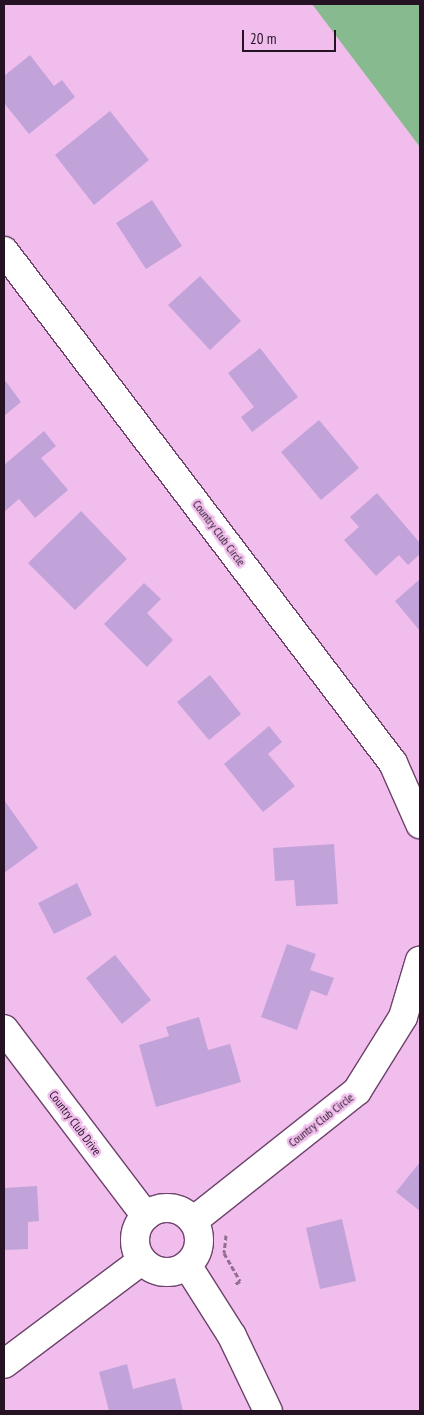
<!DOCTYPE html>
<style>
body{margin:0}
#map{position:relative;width:424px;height:1415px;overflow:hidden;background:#f0bdec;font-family:"PT Sans Narrow",sans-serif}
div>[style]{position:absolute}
.water>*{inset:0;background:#87bb8f}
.building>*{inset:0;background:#c1a3da}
.path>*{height:3px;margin-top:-1.5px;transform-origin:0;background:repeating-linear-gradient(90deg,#926f90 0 5px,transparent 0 7.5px)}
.roads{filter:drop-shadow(1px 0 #6d426b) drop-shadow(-1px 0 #6d426b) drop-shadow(0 1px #6d426b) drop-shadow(0 -1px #6d426b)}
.minor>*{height:28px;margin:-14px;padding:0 14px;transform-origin:14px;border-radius:14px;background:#fff}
.tertiary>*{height:28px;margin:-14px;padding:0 14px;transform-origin:14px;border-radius:14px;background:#fff}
.tertiary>.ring{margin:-14px;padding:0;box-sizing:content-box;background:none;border:28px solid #fff;border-radius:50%}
span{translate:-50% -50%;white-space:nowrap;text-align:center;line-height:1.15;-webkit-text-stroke:5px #f0bdec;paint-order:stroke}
.street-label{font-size:12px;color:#251324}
.frame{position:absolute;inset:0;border:5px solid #251324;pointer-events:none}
.scale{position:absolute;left:242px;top:30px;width:94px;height:22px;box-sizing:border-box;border:2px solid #251324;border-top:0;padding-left:6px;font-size:15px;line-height:18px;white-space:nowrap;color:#251324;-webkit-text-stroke:4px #f0bdec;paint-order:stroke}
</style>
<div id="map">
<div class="water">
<i style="clip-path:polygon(312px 4px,420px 4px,420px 147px)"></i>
</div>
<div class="building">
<i style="clip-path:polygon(30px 55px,54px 86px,62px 80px,75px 97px,29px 134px,4px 103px,4px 76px)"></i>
<i style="clip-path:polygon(110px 111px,149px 160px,94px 205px,55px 155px)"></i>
<i style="clip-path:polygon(152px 200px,182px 246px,146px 269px,116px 223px)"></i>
<i style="clip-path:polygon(200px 276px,241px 321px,210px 350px,168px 305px)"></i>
<i style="clip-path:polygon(260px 348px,298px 397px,252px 432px,241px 417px,254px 407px,228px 373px)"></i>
<i style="clip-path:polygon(4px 379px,21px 402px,4px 416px)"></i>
<i style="clip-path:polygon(319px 420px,359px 468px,321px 500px,281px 452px)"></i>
<i style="clip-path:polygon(44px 431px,56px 446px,41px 458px,68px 490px,35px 518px,19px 499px,5px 511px,4px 465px)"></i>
<i style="clip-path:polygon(377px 493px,420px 543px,420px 554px,408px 565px,399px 555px,376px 576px,344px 540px,359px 527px,350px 517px)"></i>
<i style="clip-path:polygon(81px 511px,127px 559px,75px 610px,28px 563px)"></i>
<i style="clip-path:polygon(420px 579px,420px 631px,395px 601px)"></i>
<i style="clip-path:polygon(144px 583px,161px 599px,147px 613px,173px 640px,147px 667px,104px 624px)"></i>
<i style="clip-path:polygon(210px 675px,241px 714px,209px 740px,177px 702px)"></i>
<i style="clip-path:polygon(269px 726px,282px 742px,268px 754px,295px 786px,263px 812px,224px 764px)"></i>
<i style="clip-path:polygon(4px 800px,38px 848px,4px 873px)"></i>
<i style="clip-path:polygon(334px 844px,338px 904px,296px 906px,294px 880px,275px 881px,273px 848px)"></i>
<i style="clip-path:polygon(77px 883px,92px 915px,54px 934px,38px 903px)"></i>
<i style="clip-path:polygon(287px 944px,316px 954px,310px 970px,334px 978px,327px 996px,311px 990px,297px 1030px,261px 1017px)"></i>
<i style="clip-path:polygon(115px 955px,151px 1000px,122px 1024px,86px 978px)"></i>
<i style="clip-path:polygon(199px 1017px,208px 1050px,230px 1044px,241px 1082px,156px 1107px,139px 1045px,169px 1036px,166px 1027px)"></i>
<i style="clip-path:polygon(420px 1162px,420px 1211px,396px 1192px)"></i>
<i style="clip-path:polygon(37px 1186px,39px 1221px,28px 1222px,28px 1249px,4px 1250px,4px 1188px)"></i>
<i style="clip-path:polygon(342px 1219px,356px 1281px,320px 1289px,306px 1228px)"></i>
<i style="clip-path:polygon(127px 1364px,133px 1389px,175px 1378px,183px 1411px,109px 1411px,99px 1372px)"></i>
</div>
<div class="path">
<i style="left:226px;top:1235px;width:18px;rotate:96deg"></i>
<i style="left:224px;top:1253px;width:32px;rotate:60deg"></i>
<i style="left:240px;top:1281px;width:7px;rotate:146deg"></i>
</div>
<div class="roads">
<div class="minor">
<i style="left:4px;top:251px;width:643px;rotate:52.77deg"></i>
<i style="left:393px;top:763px;width:67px;rotate:66.1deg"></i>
<i style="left:193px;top:1221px;width:209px;rotate:-38.4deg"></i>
<i style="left:357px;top:1091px;width:87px;rotate:-58.1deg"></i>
<i style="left:403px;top:1017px;width:59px;rotate:-73.4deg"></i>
<i style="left:4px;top:1364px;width:171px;rotate:-36.9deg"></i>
</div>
<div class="tertiary">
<i style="left:4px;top:1029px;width:235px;rotate:52.8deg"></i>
<i class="ring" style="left:135px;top:1208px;width:36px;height:36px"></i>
<i style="left:187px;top:1265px;width:84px;rotate:57.6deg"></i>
<i style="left:232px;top:1336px;width:83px;rotate:64.4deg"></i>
</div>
</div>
<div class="street-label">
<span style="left:219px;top:533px;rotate:53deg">Country Club Circle</span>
<span style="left:321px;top:1120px;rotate:-38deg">Country Club Circle</span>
<span style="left:75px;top:1123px;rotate:53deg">Country Club Drive</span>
</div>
<div class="frame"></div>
<div class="scale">20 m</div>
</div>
